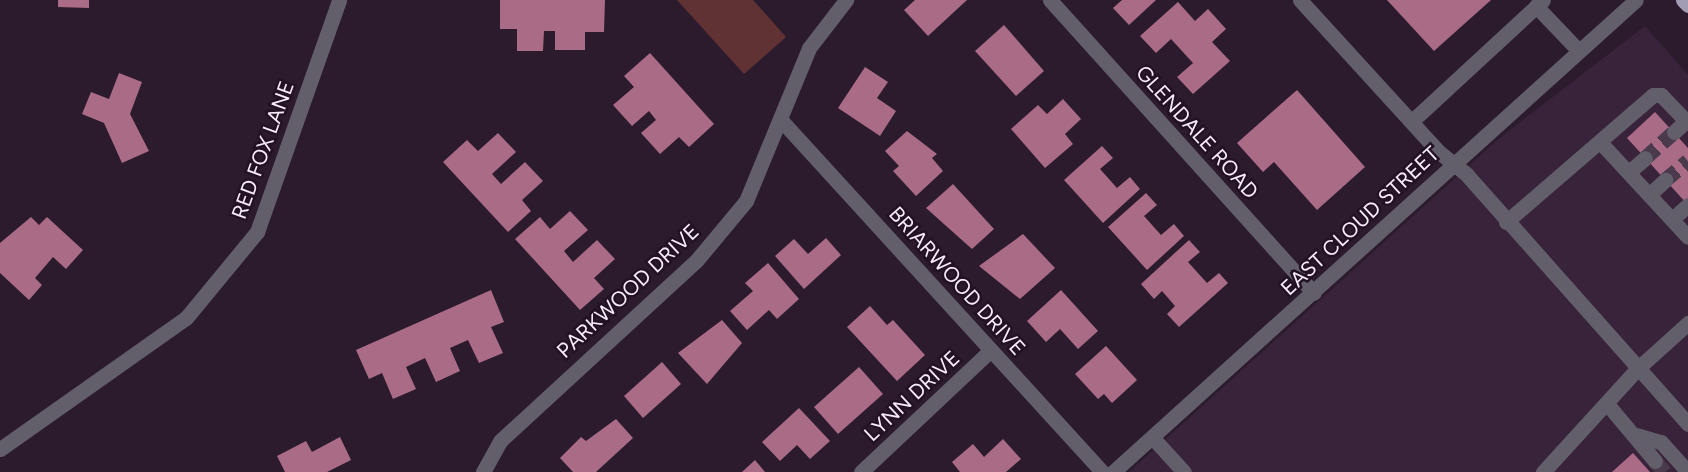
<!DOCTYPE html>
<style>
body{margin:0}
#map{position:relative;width:1688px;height:472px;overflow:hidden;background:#2c1b2d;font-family:Figtree,sans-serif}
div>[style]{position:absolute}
.built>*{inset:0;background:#38233a}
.green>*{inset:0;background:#613233}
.building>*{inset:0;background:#aa6b87}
.minor-tunnel>*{height:15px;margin-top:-7.5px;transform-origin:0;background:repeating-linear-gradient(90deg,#4a3a4b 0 15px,transparent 0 23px)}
.minor>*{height:15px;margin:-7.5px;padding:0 7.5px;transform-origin:7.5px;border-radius:7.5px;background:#625f6b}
.major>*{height:15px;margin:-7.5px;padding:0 7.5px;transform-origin:7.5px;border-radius:7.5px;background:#a29db4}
span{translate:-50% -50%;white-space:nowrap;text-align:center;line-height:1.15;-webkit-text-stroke:5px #221223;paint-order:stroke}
.street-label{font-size:21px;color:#f7ecf8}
</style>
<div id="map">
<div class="built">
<i style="clip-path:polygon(1645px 26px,1688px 75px,1688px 472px,1129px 472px,1502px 136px)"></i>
</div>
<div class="green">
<i style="clip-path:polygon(677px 0,753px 0,786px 37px,744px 74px)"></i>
</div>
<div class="building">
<i style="clip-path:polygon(58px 0,89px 0,89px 8px,58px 7px)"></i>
<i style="clip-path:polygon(500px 0,605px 0,604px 32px,585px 32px,585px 50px,555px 50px,555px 31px,544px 31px,543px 51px,517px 51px,517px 29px,500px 29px)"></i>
<i style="clip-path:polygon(915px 0,967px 0,928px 36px,904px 10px)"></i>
<i style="clip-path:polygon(1122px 0,1156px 0,1129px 25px,1113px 8px)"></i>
<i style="clip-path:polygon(1387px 0,1491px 0,1434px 51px)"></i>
<i style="clip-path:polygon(1178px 2px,1195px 21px,1208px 9px,1226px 29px,1212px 42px,1230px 61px,1193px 94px,1177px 77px,1193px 63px,1171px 39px,1156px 53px,1140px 36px)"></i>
<i style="clip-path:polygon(1004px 25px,1044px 71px,1016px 96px,975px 51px)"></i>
<i style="clip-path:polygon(650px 53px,714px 124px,689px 147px,679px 137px,660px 154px,641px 133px,656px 120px,649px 111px,632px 126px,613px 105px,634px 87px,624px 76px)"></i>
<i style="clip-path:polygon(865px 67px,888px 82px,877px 98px,896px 111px,880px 136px,838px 108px)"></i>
<i style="clip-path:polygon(119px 73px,142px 82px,130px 114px,149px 151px,122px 163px,104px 123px,82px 114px,91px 92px,109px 99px)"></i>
<i style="clip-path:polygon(1297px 90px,1365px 167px,1317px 210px,1274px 162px,1263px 172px,1237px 143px)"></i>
<i style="clip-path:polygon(1063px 99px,1081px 119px,1065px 134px,1073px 144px,1045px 168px,1011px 129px,1038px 105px,1047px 114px)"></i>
<i style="clip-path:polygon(1655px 112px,1688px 148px,1688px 205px,1627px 138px)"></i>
<i style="clip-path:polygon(907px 131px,937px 154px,932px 158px,943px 171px,916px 196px,893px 171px,899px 166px,885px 151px)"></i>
<i style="clip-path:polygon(498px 133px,516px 152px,492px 174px,501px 184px,525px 162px,543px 181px,522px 200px,531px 211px,508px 232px,443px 162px,467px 140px,478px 151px)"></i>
<i style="clip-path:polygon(1102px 146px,1113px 158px,1100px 169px,1117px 188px,1130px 177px,1140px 189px,1103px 223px,1064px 180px)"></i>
<i style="clip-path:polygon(953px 184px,994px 229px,972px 249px,926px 208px)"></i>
<i style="clip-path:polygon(1146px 193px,1157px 205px,1144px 216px,1161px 235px,1174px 224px,1184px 236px,1147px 270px,1108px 227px)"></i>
<i style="clip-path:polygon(570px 211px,588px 230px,564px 251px,573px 262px,597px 240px,615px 259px,594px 278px,604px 289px,580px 310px,515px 239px,540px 217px,550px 229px)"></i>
<i style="clip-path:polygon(31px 217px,39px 225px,47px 217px,83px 250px,66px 269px,53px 257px,35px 278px,42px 285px,29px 300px,0 273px,0 243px)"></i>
<i style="clip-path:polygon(1023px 234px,1055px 268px,1020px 299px,979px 266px)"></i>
<i style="clip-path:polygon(826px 238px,841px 255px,804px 289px,775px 256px,794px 239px,808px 254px)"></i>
<i style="clip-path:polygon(1189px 240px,1200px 252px,1188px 262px,1207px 283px,1219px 273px,1228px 283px,1179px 327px,1167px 314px,1175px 306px,1162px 291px,1154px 299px,1141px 284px)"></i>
<i style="clip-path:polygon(768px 263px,799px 299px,777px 319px,769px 310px,747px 330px,730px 311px,753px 291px,745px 283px)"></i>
<i style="clip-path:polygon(491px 290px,504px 322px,491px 327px,503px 353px,479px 363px,468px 340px,450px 348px,460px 371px,436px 382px,425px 358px,406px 367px,416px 389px,393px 399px,382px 373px,369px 379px,356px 350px)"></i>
<i style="clip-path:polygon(1061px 290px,1098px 331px,1078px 349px,1060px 329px,1046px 342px,1027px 321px)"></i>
<i style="clip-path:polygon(870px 306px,887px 325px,893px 320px,925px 355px,897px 381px,847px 327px)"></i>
<i style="clip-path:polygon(722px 320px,742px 343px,707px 384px,678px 353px)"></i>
<i style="clip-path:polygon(1106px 346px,1137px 380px,1112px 403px,1104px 394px,1098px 399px,1075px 374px)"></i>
<i style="clip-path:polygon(662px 362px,681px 384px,643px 418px,624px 396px)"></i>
<i style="clip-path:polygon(859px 367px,883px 394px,838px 434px,814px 407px)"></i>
<i style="clip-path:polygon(799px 408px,830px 441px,810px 459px,797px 445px,780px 461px,762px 442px)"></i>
<i style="clip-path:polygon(616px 419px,633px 438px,596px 472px,573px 472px,560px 458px,581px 437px,586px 441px)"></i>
<i style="clip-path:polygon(340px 437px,351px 460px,327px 472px,285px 472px,277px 456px,306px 441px,312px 452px)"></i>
<i style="clip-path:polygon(1003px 439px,1021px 459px,1006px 472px,960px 472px,952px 462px,973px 444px,984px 457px)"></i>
<i style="clip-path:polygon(1633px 453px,1650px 472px,1612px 472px)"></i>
<i style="clip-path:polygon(755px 460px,765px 472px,742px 472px)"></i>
</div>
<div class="minor-tunnel">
<i style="left:1645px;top:158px;width:39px;rotate:-42deg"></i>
<i style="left:1665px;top:180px;width:30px;rotate:-40deg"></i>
<i style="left:1655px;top:461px;width:15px;rotate:48deg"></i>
</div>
<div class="minor">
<i style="left:1050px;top:0;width:394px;rotate:48deg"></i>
<i style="left:1300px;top:0;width:206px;rotate:47.6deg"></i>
<i style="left:1439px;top:152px;width:36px;rotate:39deg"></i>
<i style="left:1467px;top:175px;width:333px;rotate:48.4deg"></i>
<i style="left:1536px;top:6px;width:62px;rotate:46.3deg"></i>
<i style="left:780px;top:119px;width:478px;rotate:47.6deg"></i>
<i style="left:1412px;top:121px;width:178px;rotate:-42.7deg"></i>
<i style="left:1674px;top:132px;width:16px;rotate:-43deg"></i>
<i style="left:1600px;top:142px;width:129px;rotate:47.2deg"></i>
<i style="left:1629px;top:172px;width:21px;rotate:-41deg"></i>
<i style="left:1650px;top:194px;width:21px;rotate:-43deg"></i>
<i style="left:1672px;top:219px;width:21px;rotate:-41deg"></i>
<i style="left:1506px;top:222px;width:194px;rotate:-40.8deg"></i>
<i style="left:1653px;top:95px;width:8px"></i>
<i style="left:1661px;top:95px;width:39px;rotate:46deg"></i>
<i style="left:1608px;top:405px;width:73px;rotate:50deg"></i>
<i style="left:1636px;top:435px;width:26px;rotate:16deg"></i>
<i style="left:1661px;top:442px;width:40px;rotate:48deg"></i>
<i style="left:1152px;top:437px;width:47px;rotate:47.6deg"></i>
<i style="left:0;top:449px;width:228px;rotate:-35.2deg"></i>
<i style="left:186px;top:318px;width:112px;rotate:-50.5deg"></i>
<i style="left:257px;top:232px;width:246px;rotate:-70.5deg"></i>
<i style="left:483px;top:472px;width:35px;rotate:-61deg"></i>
<i style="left:500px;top:441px;width:266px;rotate:-42.6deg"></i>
<i style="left:696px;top:261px;width:78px;rotate:-50.2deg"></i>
<i style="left:746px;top:201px;width:165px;rotate:-67.6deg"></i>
<i style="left:809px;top:48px;width:61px;rotate:-52.4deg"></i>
<i style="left:861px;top:472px;width:178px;rotate:-43.2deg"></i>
<i style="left:1113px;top:472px;width:704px;rotate:-42.07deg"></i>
<i style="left:1543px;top:472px;width:139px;rotate:-47.6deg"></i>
<i style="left:1637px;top:369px;width:69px;rotate:-42deg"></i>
</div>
<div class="major">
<i style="left:1683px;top:0;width:7px;rotate:45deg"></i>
</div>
<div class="street-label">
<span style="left:1197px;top:132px;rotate:48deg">GLENDALE ROAD</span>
<span style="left:263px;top:150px;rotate:-70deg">RED FOX LANE</span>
<span style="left:1360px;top:221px;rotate:-43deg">EAST CLOUD STREET</span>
<span style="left:957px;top:281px;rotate:48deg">BRIARWOOD DRIVE</span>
<span style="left:628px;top:291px;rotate:-43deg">PARKWOOD DRIVE</span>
<span style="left:912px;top:396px;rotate:-43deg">LYNN DRIVE</span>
</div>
</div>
